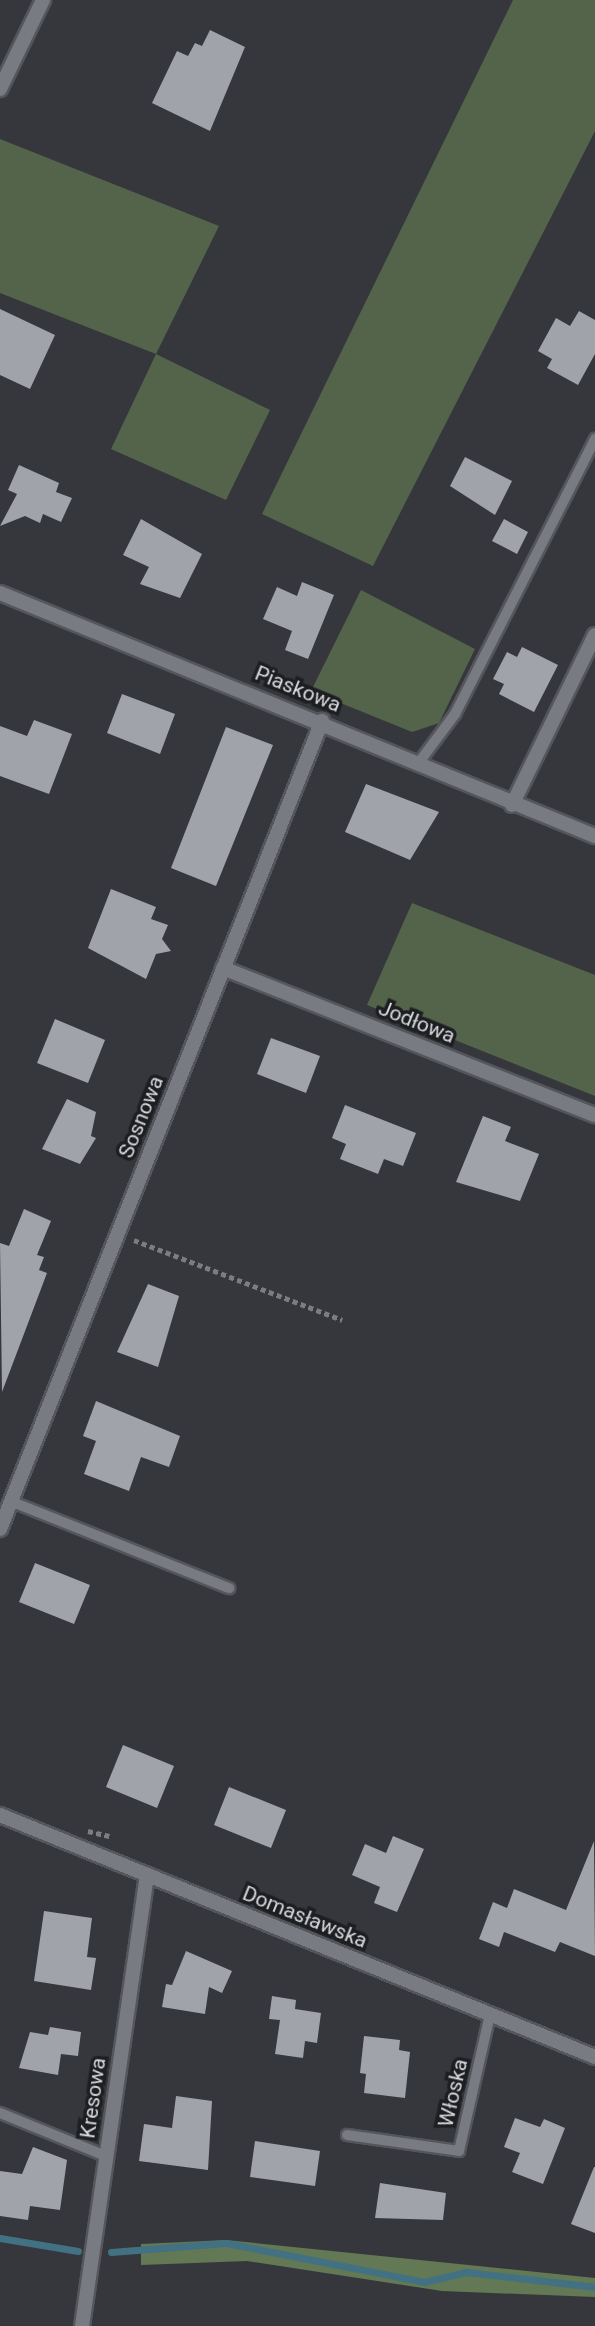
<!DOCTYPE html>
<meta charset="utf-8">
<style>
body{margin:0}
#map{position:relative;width:595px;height:2326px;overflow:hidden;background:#35373d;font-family:Roboto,sans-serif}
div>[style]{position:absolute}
.green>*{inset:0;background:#54644a}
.forest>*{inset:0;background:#637854}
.stream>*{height:7px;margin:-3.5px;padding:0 3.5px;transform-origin:3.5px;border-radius:3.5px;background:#417182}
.building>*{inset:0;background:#a1a3ab}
.path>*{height:4.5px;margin-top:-2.25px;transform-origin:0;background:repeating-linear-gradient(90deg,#7c7d83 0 5px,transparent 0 8.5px)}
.roads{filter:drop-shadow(2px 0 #55565b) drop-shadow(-2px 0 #55565b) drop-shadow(0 2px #55565b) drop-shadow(0 -2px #55565b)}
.service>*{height:10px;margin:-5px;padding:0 5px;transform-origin:5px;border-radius:5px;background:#797b82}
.minor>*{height:14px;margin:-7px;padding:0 7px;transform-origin:7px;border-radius:7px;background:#797b82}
.tertiary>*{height:14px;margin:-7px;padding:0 7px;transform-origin:7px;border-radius:7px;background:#797b82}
span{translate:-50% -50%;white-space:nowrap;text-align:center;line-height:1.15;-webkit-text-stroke:7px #1d1e21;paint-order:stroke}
.street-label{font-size:21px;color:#d7d8dc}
</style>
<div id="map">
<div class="green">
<i style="clip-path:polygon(513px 0,595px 0,595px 131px,373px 566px,262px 514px)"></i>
<i style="clip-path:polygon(0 139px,219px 226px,156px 354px,270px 410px,226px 500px,111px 449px,156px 354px,0 293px)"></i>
<i style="clip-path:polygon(361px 590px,475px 649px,439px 723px,412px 732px,311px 691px)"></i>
<i style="clip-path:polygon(412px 903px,595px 975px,595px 1096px,367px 1005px)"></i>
</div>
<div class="forest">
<i style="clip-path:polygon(226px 2240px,595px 2278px,595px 2297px,442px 2291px,247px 2261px,141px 2265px,141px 2244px)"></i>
</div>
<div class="stream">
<i style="left:0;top:2238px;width:79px;rotate:9.5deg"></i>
<i style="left:111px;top:2252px;width:115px;rotate:-4.5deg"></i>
<i style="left:226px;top:2243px;width:202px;rotate:11.1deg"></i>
<i style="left:424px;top:2282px;width:43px;rotate:-13.4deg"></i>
<i style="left:466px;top:2272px;width:130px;rotate:6.6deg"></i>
</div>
<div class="building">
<i style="clip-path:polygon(210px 30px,245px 47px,210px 131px,152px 103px,177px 51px,188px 56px,195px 43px,202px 46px)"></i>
<i style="clip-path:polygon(0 309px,55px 335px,30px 389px,0 375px)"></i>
<i style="clip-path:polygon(579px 311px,595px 320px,595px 354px,578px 385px,547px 368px,552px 359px,538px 351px,556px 318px,570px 326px)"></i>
<i style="clip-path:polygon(465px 457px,512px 481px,495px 515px,450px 486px)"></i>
<i style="clip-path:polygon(19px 465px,59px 483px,56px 492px,72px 498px,61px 522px,43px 514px,40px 523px,25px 516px,0 526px,17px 494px,8px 490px)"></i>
<i style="clip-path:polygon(141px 519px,202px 554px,180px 598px,140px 584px,149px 567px,123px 555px)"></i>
<i style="clip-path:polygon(504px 519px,528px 532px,517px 554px,492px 541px)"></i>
<i style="clip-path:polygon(302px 582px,334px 595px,308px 659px,285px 650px,292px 631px,263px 619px,277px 587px,297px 596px)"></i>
<i style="clip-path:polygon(522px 647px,558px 665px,534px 712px,499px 694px,504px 684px,493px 679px,507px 652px,517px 657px)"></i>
<i style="clip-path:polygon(122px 694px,175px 714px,160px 754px,107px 733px)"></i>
<i style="clip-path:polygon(34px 720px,72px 734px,49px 794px,0 776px,0 726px,27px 736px)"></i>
<i style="clip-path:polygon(226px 727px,273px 745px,216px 886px,171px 868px)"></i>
<i style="clip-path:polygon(366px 784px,439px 812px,410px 860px,345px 832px)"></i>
<i style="clip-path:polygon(111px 889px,156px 907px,151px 919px,168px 925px,162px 939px,171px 951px,156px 954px,146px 979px,88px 948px)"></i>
<i style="clip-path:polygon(55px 1019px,105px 1040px,88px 1083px,37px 1063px)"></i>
<i style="clip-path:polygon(271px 1038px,320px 1056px,306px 1093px,257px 1074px)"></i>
<i style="clip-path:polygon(67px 1099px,96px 1112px,91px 1136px,96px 1138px,80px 1164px,42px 1149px)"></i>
<i style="clip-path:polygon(345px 1105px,416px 1133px,403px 1166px,384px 1159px,378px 1174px,340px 1159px,346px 1144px,332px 1138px)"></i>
<i style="clip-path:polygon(483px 1116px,511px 1127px,505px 1141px,539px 1154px,520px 1201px,456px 1182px)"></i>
<i style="clip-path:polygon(24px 1209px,51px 1221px,37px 1255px,44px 1257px,39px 1270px,47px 1273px,2px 1392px,0 1243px,9px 1246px)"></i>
<i style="clip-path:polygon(148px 1284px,179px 1296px,158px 1367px,117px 1352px)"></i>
<i style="clip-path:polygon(96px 1401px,180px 1436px,169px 1467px,141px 1457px,129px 1491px,84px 1474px,96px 1441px,83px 1436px)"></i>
<i style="clip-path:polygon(35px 1563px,90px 1585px,74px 1624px,19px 1602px)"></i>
<i style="clip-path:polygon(123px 1745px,174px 1766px,157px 1808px,106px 1787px)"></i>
<i style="clip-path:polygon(229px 1787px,286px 1810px,271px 1848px,214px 1825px)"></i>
<i style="clip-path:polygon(393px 1836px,424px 1849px,397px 1912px,374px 1903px,380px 1887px,352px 1875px,365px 1844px,386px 1853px)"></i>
<i style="clip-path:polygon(594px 1841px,595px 1956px,560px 1942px,555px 1952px,504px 1932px,499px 1947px,479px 1939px,493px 1902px,507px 1908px,514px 1889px,566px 1910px)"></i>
<i style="clip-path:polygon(44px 1911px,92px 1918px,87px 1957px,96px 1958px,91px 1990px,34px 1981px)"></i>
<i style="clip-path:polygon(186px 1951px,232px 1971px,222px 1993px,209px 1987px,205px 2014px,162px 2007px,166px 1984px,172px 1985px)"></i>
<i style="clip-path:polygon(272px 1996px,296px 2000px,295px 2009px,321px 2013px,317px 2043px,305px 2041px,303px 2058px,275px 2054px,280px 2020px,269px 2019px)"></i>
<i style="clip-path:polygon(50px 2027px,81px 2032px,78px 2056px,61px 2054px,58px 2075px,19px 2068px,30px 2032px,48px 2035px)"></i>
<i style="clip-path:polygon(364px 2036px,400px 2040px,399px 2050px,410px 2052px,405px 2098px,364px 2093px,366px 2074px,360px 2073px)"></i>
<i style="clip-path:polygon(176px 2096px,212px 2101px,208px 2170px,139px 2161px,144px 2124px,172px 2128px)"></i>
<i style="clip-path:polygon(515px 2118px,540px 2127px,544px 2119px,565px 2128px,543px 2184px,512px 2172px,520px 2153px,504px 2147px)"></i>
<i style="clip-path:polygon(255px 2141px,320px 2151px,315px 2186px,250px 2177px)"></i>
<i style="clip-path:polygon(33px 2147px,67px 2160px,60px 2210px,30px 2206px,28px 2220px,0 2216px,0 2171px,22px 2174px)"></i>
<i style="clip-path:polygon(594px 2167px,595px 2167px,595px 2233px,571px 2224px)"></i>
<i style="clip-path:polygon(380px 2183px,446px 2193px,443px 2220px,375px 2218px)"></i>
</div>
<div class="path">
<i style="left:134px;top:1240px;width:223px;rotate:21deg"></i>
<i style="left:88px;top:1831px;width:22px;rotate:13deg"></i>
</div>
<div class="roads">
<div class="service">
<i style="left:420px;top:761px;width:59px;rotate:-53.3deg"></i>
<i style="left:455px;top:714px;width:309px;rotate:-63deg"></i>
<i style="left:10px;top:1501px;width:236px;rotate:21.7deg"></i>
<i style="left:0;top:2113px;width:114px;rotate:22.1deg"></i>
<i style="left:347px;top:2135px;width:113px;rotate:8.1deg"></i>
<i style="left:459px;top:2151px;width:140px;rotate:-77.2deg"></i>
</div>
<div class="minor">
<i style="left:0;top:89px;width:99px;rotate:-64.2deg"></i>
<i style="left:0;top:593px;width:643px;rotate:22.22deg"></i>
<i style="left:512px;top:805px;width:189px;rotate:-64deg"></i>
<i style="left:223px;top:968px;width:400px;rotate:21.6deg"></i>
<i style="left:0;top:1529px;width:870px;rotate:-68.27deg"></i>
<i style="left:82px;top:2326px;width:456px;rotate:-81.8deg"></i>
</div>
<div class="tertiary">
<i style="left:0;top:1815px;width:642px;rotate:22.13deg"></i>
</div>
</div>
<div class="street-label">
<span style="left:298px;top:689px;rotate:22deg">Piaskowa</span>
<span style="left:417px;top:1022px;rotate:22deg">Jodłowa</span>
<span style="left:141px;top:1117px;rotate:-68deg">Sosnowa</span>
<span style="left:305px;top:1917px;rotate:22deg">Domasławska</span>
<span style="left:453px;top:2093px;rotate:-77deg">Włoska</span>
<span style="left:93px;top:2098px;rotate:-82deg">Kresowa</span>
</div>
</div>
